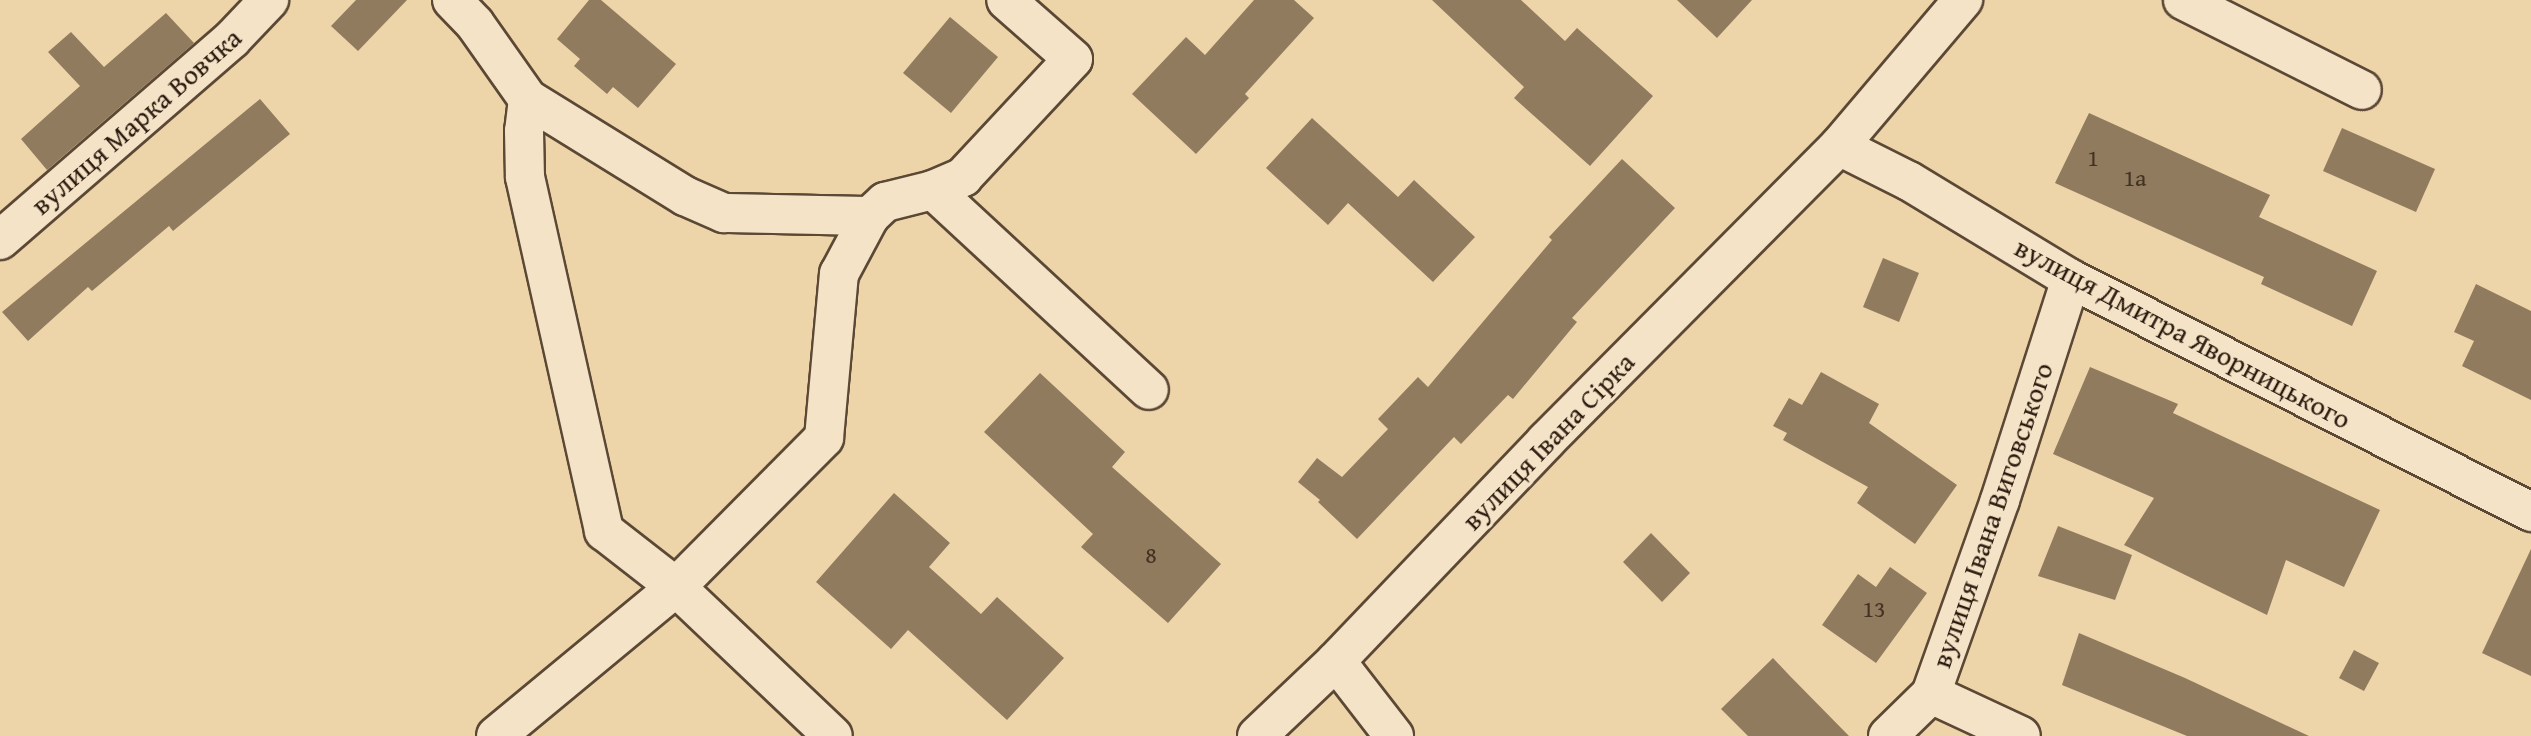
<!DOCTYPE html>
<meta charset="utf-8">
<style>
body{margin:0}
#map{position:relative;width:2531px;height:736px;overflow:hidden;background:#eed4a9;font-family:"Gentium Book Plus",serif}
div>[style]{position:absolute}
.building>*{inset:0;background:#907b5f}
.roads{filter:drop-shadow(2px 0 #5b4835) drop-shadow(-2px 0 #5b4835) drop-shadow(0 2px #5b4835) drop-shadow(0 -2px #5b4835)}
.minor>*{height:38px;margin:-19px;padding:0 19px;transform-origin:19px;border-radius:19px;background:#f4e3c7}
span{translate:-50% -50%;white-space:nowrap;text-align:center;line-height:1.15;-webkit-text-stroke:6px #f4e3c7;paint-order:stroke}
.number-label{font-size:24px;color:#443222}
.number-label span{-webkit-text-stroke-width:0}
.street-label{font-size:28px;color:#2a1a0e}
</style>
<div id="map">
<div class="building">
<i style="clip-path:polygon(356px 0,407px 0,358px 51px,331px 26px)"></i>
<i style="clip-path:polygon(589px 0,601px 0,676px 64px,638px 108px,613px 87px,607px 94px,574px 66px,580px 59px,557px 39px)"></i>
<i style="clip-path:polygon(1254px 0,1294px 0,1314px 18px,1245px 94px,1249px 98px,1196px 154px,1132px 94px,1186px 37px,1205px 55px)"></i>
<i style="clip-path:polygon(1432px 0,1521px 0,1565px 41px,1577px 28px,1653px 96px,1590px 166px,1514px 98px,1524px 87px)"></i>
<i style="clip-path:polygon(1677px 0,1752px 0,1717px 38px)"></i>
<i style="clip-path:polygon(166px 13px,194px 43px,47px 170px,21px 139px,80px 86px,48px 52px,71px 32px,104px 67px)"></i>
<i style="clip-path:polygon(950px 17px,998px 57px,951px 113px,903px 73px)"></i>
<i style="clip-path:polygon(260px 99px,290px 134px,173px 231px,169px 226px,92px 291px,88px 287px,28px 341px,2px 312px)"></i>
<i style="clip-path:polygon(2089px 113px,2270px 195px,2259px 217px,2377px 271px,2352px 326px,2261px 284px,2264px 277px,2055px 183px)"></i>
<i style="clip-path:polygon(1312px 118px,1398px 197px,1414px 180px,1475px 237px,1433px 282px,1348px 203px,1328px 225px,1266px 168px)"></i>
<i style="clip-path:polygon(2342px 128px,2435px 169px,2416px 212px,2323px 171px)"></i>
<i style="clip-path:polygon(1622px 159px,1675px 208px,1572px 318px,1577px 322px,1513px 399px,1508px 395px,1461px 444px,1454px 437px,1357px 539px,1318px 502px,1320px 500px,1298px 482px,1317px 458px,1342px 477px,1388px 429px,1378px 419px,1418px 377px,1428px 387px,1552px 240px,1549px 237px)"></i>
<i style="clip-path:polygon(1883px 258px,1919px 273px,1899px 322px,1863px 307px)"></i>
<i style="clip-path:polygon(2476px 284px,2531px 311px,2531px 400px,2462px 366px,2474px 341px,2454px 332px)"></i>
<i style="clip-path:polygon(2090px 367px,2178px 404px,2173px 413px,2380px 510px,2344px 587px,2286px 560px,2267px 615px,2124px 545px,2154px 498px,2053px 454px)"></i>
<i style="clip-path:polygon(1821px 372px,1879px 404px,1869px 423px,1957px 485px,1915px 544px,1857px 503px,1868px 487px,1783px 440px,1787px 433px,1773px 426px,1789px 398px,1802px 405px)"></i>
<i style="clip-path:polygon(1040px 373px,1125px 452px,1112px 467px,1221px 564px,1168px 623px,1081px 547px,1093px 534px,984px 432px)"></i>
<i style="clip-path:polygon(894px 493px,950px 543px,929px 567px,981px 614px,997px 597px,1064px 658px,1007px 720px,908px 630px,891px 649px,816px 582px)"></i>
<i style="clip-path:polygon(2058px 526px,2132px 555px,2115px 600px,2038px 576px)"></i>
<i style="clip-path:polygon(1651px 533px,1690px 573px,1662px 602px,1623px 562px)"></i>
<i style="clip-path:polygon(2531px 549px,2531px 676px,2482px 653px)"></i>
<i style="clip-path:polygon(1890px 567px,1927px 593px,1876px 663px,1822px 625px,1858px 574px,1876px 587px)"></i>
<i style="clip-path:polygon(2079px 633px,2185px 678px,2309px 736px,2187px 736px,2062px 685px)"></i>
<i style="clip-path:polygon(2354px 650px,2379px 663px,2364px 691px,2339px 678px)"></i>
<i style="clip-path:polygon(1773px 658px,1789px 675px,1849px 736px,1748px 736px,1721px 709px)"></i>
</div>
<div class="roads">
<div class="minor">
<i style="left:452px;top:0;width:33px;rotate:46deg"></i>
<i style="left:475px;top:24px;width:92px;rotate:54.8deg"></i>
<i style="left:528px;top:99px;width:32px;rotate:97deg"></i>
<i style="left:524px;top:131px;width:46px;rotate:88.8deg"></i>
<i style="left:525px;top:177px;width:363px;rotate:77.4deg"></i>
<i style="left:604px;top:531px;width:91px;rotate:37.9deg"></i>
<i style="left:676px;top:587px;width:216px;rotate:43.5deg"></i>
<i style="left:2183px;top:0;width:200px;rotate:26.7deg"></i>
<i style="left:528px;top:99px;width:185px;rotate:31.7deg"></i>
<i style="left:685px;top:196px;width:43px;rotate:23.6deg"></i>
<i style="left:724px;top:213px;width:146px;rotate:1.2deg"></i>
<i style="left:1839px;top:146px;width:78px;rotate:26.6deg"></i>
<i style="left:1909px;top:181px;width:189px;rotate:31.2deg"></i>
<i style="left:2071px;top:279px;width:516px;rotate:26.86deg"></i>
<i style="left:933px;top:190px;width:294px;rotate:42.8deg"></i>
<i style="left:0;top:240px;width:307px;rotate:-40.9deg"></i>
<i style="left:232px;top:39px;width:54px;rotate:-46.5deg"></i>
<i style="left:1336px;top:661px;width:95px;rotate:52.3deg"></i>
<i style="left:1931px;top:694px;width:99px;rotate:25deg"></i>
<i style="left:496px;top:736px;width:234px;rotate:-39.6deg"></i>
<i style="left:676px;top:587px;width:210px;rotate:-45.2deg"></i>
<i style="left:824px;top:438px;width:165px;rotate:-84.8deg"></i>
<i style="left:839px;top:274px;width:66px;rotate:-61.9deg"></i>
<i style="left:870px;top:216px;width:21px;rotate:-43deg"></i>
<i style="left:885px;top:202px;width:49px;rotate:-14deg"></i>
<i style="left:933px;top:190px;width:33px;rotate:-23deg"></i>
<i style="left:963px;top:177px;width:161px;rotate:-47deg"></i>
<i style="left:1073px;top:59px;width:89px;rotate:-138.6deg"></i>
<i style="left:1257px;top:736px;width:109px;rotate:-43.5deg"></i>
<i style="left:1336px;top:661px;width:304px;rotate:-46.3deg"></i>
<i style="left:1546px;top:441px;width:416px;rotate:-45.2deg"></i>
<i style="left:1839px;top:146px;width:192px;rotate:-49.7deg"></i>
<i style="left:1888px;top:736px;width:60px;rotate:-44.3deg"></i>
<i style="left:1931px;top:694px;width:206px;rotate:-70.4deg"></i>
<i style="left:2000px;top:500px;width:232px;rotate:-72.2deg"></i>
</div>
</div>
<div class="number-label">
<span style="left:2093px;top:158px">1</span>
<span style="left:2135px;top:178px">1а</span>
<span style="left:1151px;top:555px">8</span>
<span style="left:1874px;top:609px">13</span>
</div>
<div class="street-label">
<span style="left:136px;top:121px;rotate:-41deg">вулиця Марка Вовчка</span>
<span style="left:2183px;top:333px;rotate:28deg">вулиця Дмитра Яворницького</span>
<span style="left:1548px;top:441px;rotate:-46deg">вулиця Івана Сірка</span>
<span style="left:1992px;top:515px;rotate:-71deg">вулиця Івана Виговського</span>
</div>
</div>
